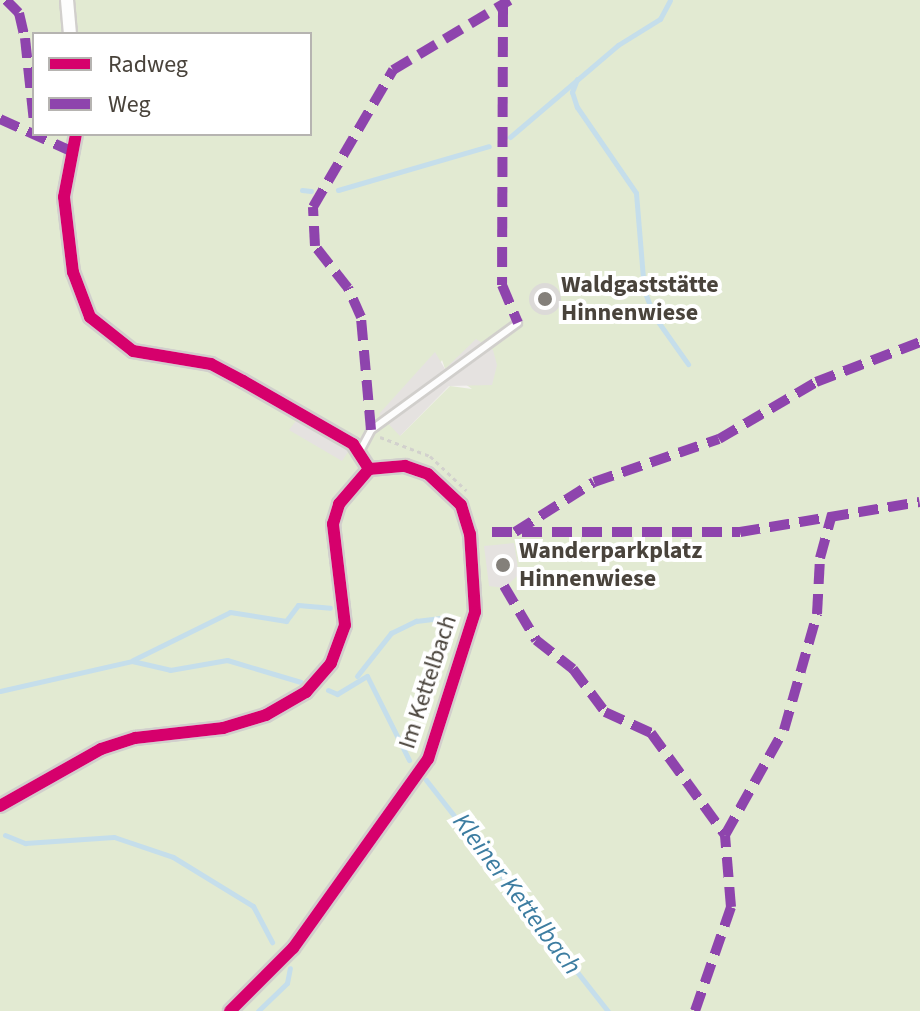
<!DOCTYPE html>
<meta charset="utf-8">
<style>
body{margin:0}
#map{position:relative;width:920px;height:1011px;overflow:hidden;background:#f3f1ef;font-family:"Source Sans 3",sans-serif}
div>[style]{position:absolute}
.green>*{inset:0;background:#e2ead2}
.parking>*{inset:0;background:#e5e2e0}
.stream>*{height:5px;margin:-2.5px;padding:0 2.5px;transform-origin:2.5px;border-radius:2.5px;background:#c5deeb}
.building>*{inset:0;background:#dcdad8}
.round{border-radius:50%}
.path>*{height:3px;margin-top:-1.5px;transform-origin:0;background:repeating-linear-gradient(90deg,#d2d1cd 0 4px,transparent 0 8px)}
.roads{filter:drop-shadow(2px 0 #d1cfcc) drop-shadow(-2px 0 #d1cfcc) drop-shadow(0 2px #d1cfcc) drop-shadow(0 -2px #d1cfcc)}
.lane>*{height:6px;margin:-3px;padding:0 3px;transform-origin:3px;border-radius:3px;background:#fdfdfd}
.street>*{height:12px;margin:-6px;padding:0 6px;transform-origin:6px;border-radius:6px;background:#fdfdfd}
.quiet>*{height:10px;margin-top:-5px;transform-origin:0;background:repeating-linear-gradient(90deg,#8e44ad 0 20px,transparent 0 30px)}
.cycleway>*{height:12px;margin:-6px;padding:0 6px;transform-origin:6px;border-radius:6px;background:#d6006c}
.dots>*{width:22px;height:22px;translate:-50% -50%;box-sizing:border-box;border:4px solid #fff;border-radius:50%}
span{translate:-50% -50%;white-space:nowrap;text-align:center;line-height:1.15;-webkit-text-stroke:8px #fff;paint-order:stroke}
.poi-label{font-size:24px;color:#49433b;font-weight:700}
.left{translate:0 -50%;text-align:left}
.street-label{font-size:24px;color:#49433b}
.water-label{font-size:26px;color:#3d7da1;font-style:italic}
.legend{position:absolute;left:32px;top:32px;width:280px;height:104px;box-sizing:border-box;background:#fff;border:2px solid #b6b4b1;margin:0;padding:10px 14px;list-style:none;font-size:24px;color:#49433b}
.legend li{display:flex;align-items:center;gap:16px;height:40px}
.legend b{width:40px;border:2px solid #b6b4b1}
</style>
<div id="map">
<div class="green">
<i style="clip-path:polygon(evenodd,0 0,920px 0,920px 1011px,0 1011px,0 0,34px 34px,310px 34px,310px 134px,34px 134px,34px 34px,0 0,442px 360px,445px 369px,472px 389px,450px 386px,400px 436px,442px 360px)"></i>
</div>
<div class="parking">
<i style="clip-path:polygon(476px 339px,493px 350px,497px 365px,492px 385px,449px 386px,400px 436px,379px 414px,435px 352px,445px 369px)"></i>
<i style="clip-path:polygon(299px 417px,352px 446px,342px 461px,289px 430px)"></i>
<i style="clip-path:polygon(514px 543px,519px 574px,505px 588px,489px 586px,484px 546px)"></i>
</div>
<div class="stream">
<i style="left:577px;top:79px;width:14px;rotate:111deg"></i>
<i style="left:572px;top:92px;width:16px;rotate:72deg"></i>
<i style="left:577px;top:107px;width:104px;rotate:55.5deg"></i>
<i style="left:636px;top:193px;width:97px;rotate:85.3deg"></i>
<i style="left:644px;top:290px;width:28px;rotate:69deg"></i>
<i style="left:654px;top:316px;width:59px;rotate:54.7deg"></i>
<i style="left:510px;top:137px;width:142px;rotate:-40.4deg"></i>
<i style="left:618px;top:45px;width:49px;rotate:-31.8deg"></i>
<i style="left:660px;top:19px;width:21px;rotate:-62deg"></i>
<i style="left:302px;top:190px;width:9px;rotate:6deg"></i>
<i style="left:338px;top:190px;width:157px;rotate:-16.2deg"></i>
<i style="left:133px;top:660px;width:108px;rotate:-26.3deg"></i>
<i style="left:230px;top:612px;width:57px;rotate:9.1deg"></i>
<i style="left:286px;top:621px;width:20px;rotate:-53deg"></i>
<i style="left:298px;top:605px;width:32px;rotate:5deg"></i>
<i style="left:357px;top:676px;width:55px;rotate:-51.7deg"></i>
<i style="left:391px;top:633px;width:28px;rotate:-26deg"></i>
<i style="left:416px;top:621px;width:35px;rotate:-7deg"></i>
<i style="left:328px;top:690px;width:10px;rotate:24deg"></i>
<i style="left:337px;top:694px;width:35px;rotate:-31deg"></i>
<i style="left:367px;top:676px;width:94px;rotate:63.4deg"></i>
<i style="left:0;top:691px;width:135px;rotate:-12.8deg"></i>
<i style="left:132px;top:661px;width:39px;rotate:13deg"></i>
<i style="left:170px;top:670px;width:58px;rotate:-10deg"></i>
<i style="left:227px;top:660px;width:77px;rotate:16.6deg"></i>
<i style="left:426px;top:780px;width:294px;rotate:51.8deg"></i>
<i style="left:5px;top:835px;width:22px;rotate:22deg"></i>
<i style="left:25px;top:843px;width:89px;rotate:-3.9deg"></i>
<i style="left:114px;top:837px;width:62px;rotate:18.7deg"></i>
<i style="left:173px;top:857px;width:94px;rotate:31.5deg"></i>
<i style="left:253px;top:906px;width:41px;rotate:62.2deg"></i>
<i style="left:258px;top:1011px;width:40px;rotate:-44deg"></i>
<i style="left:287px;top:983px;width:15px;rotate:-79deg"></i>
</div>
<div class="building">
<i class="round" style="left:529px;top:283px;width:32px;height:32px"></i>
</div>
<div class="path">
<i style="left:380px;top:437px;width:53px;rotate:20.8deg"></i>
<i style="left:430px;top:456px;width:50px;rotate:43.4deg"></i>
</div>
<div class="roads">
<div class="lane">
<i style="left:360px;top:451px;width:24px;rotate:-62deg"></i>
<i style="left:371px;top:430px;width:182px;rotate:-36.1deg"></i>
</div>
<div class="street">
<i style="left:67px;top:0;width:34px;rotate:85deg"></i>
<i style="left:76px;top:134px;width:64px;rotate:100.8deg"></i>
<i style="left:64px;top:197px;width:76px;rotate:83.2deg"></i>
<i style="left:73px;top:272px;width:48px;rotate:69.3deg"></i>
<i style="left:90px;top:317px;width:55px;rotate:38.3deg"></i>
<i style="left:133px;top:351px;width:79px;rotate:9.5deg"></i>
<i style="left:211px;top:364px;width:36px;rotate:28deg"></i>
<i style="left:243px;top:381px;width:127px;rotate:29.8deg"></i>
<i style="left:353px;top:444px;width:30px;rotate:57deg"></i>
<i style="left:0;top:806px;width:116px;rotate:-29.4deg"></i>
<i style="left:101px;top:749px;width:36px;rotate:-18deg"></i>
<i style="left:135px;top:738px;width:89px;rotate:-6.5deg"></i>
<i style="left:223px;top:728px;width:45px;rotate:-16.8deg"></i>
<i style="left:266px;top:715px;width:46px;rotate:-29.9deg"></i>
<i style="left:306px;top:692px;width:38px;rotate:-49deg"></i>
<i style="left:331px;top:663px;width:40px;rotate:-69.8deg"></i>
<i style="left:345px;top:625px;width:102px;rotate:-96.8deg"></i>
<i style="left:333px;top:524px;width:21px;rotate:-73deg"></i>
<i style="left:339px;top:504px;width:46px;rotate:-49.4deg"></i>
<i style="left:369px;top:469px;width:36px;rotate:-5deg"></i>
<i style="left:405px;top:466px;width:24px;rotate:19deg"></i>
<i style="left:428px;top:474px;width:45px;rotate:43.2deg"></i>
<i style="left:461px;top:505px;width:30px;rotate:73deg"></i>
<i style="left:470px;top:534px;width:78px;rotate:86.3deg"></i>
<i style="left:475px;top:612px;width:154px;rotate:107.7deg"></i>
<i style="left:428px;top:759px;width:232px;rotate:125.5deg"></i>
<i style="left:293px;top:948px;width:89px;rotate:135deg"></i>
</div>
</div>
<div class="quiet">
<i style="left:6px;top:0;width:18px;rotate:45deg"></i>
<i style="left:19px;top:13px;width:26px;rotate:77deg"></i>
<i style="left:25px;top:38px;width:84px;rotate:83.9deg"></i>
<i style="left:503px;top:7px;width:278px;rotate:90.2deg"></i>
<i style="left:502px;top:285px;width:41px;rotate:67.2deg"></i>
<i style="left:0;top:119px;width:78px;rotate:24.3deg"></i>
<i style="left:371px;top:430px;width:113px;rotate:-95.1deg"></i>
<i style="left:361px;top:317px;width:32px;rotate:-114deg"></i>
<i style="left:348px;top:288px;width:53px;rotate:-128.2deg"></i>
<i style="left:315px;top:246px;width:39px;rotate:-93deg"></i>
<i style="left:313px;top:207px;width:159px;rotate:-59.7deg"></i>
<i style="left:393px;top:70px;width:136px;rotate:-30.9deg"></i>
<i style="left:492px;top:532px;width:248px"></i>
<i style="left:740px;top:532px;width:182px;rotate:-9.5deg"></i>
<i style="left:515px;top:532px;width:93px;rotate:-32.3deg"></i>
<i style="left:594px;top:482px;width:132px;rotate:-19deg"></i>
<i style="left:719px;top:439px;width:113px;rotate:-30.4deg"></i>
<i style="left:816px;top:382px;width:111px;rotate:-21deg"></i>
<i style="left:504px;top:586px;width:63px;rotate:59.3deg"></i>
<i style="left:536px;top:640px;width:47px;rotate:38.1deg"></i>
<i style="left:573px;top:669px;width:54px;rotate:53.3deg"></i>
<i style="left:605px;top:712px;width:51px;rotate:24.5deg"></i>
<i style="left:651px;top:733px;width:126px;rotate:54deg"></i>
<i style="left:695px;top:1011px;width:110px;rotate:-70.9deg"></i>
<i style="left:731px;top:907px;width:72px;rotate:-94.8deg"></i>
<i style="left:725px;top:835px;width:120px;rotate:-60.7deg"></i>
<i style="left:784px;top:730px;width:121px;rotate:-74.1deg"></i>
<i style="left:817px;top:614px;width:56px;rotate:-86.9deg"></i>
<i style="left:820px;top:558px;width:46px;rotate:-74.7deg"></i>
</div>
<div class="cycleway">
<i style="left:76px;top:134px;width:64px;rotate:100.8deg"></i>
<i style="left:64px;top:197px;width:76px;rotate:83.2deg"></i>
<i style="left:73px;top:272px;width:48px;rotate:69.3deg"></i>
<i style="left:90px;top:317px;width:55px;rotate:38.3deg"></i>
<i style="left:133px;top:351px;width:79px;rotate:9.5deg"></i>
<i style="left:211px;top:364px;width:36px;rotate:28deg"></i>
<i style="left:243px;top:381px;width:127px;rotate:29.8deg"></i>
<i style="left:353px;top:444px;width:30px;rotate:57deg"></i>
<i style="left:0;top:806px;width:116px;rotate:-29.4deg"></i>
<i style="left:101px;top:749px;width:36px;rotate:-18deg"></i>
<i style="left:135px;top:738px;width:89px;rotate:-6.5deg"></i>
<i style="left:223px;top:728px;width:45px;rotate:-16.8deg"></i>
<i style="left:266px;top:715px;width:46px;rotate:-29.9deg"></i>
<i style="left:306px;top:692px;width:38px;rotate:-49deg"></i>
<i style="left:331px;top:663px;width:40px;rotate:-69.8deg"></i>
<i style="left:345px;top:625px;width:102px;rotate:-96.8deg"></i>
<i style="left:333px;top:524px;width:21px;rotate:-73deg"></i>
<i style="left:339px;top:504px;width:46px;rotate:-49.4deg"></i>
<i style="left:369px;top:469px;width:36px;rotate:-5deg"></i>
<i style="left:405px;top:466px;width:24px;rotate:19deg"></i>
<i style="left:428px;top:474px;width:45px;rotate:43.2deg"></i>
<i style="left:461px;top:505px;width:30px;rotate:73deg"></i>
<i style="left:470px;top:534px;width:78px;rotate:86.3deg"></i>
<i style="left:475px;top:612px;width:154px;rotate:107.7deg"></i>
<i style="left:428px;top:759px;width:232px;rotate:125.5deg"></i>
<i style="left:293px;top:948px;width:89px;rotate:135deg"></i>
</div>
<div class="dots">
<i style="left:545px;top:299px;background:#84807a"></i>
<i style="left:503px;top:565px;background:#84807a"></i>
</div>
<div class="poi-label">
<span class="left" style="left:561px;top:299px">Waldgaststätte<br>Hinnenwiese</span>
<span class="left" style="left:519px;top:565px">Wanderparkplatz<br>Hinnenwiese</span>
</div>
<div class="street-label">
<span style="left:428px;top:682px;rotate:-72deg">Im Kettelbach</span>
</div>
<div class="water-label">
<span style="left:517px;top:894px;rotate:53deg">Kleiner Kettelbach</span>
</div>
<ul class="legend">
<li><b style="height:10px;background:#d6006c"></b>Radweg</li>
<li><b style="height:10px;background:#8e44ad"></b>Weg</li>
</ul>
</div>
